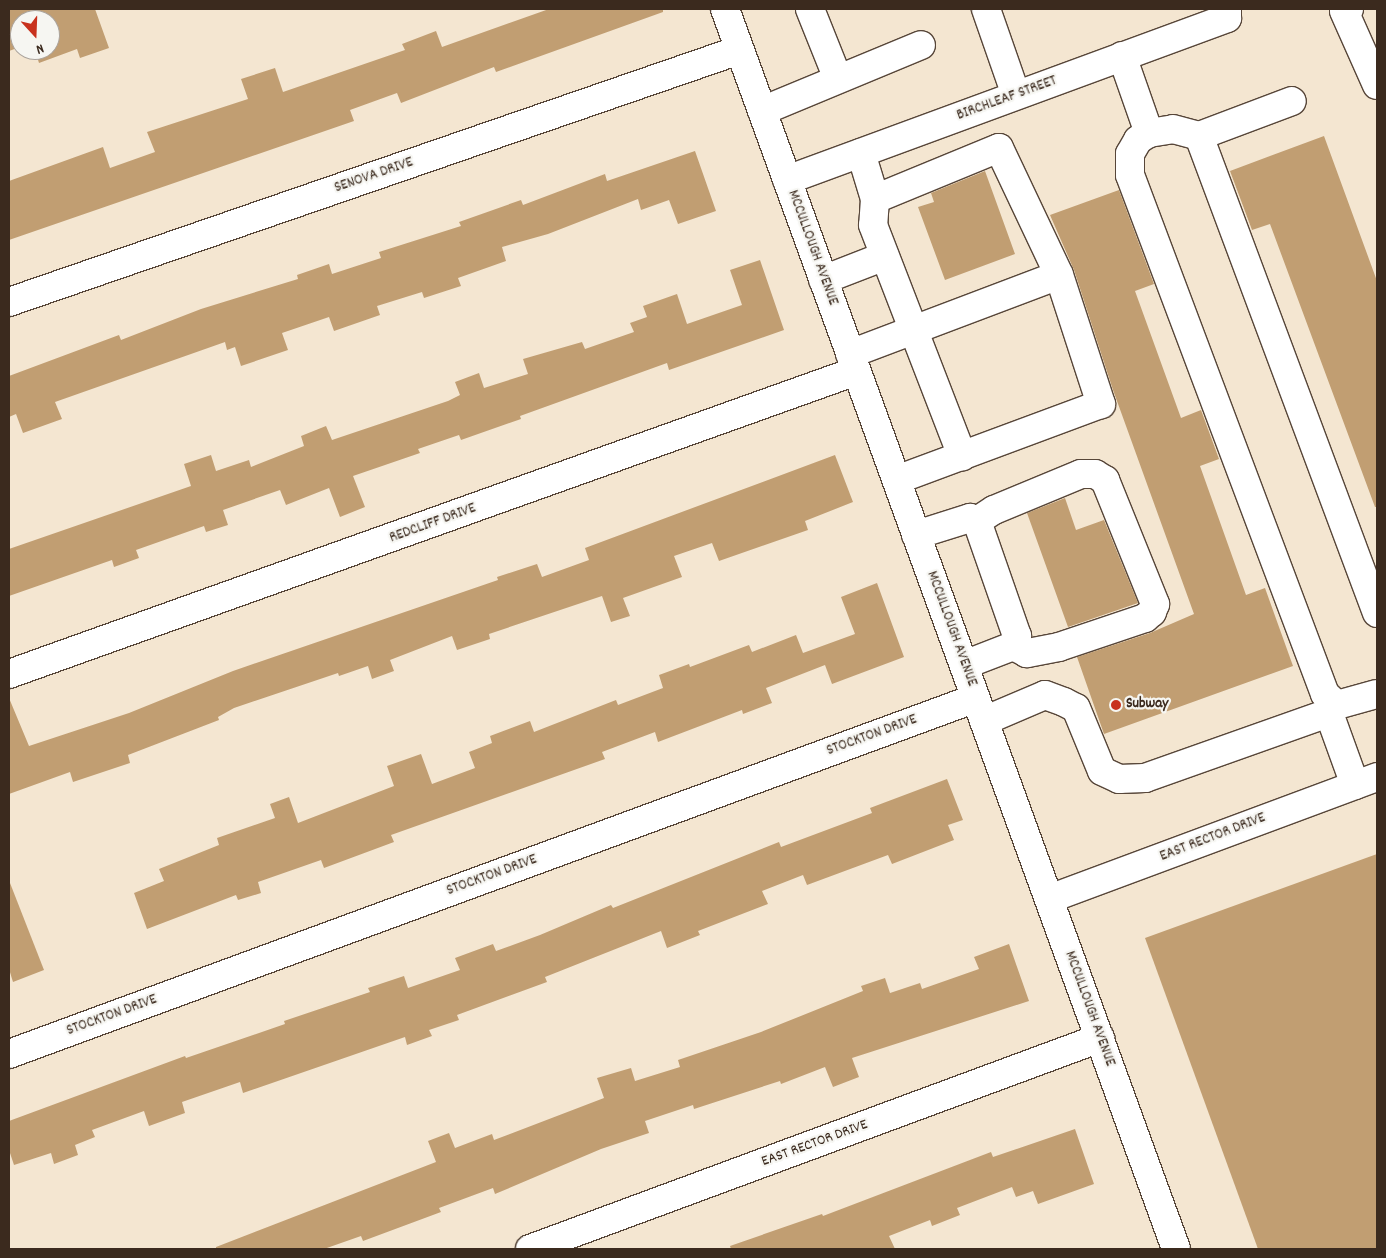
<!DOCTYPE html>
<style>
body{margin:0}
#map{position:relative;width:1386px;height:1258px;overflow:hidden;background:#f4e6d1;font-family:Dekko,sans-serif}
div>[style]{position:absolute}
.building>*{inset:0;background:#c19e72}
.roads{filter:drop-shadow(1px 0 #574639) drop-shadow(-1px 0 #574639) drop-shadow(0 1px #574639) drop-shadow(0 -1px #574639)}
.minor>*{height:28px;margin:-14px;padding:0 14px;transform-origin:14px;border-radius:14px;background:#fff}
.major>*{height:28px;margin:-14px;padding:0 14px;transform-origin:14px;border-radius:14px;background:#fff}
.dots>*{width:14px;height:14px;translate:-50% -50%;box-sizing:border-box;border:2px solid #f6f6f2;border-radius:50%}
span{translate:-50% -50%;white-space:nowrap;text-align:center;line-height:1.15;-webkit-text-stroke:4.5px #f6f6f2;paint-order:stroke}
.street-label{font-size:15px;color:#3b2a1e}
.poi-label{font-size:15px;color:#3b2a1e;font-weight:700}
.left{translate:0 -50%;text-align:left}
.frame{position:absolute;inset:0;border:10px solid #3b2a1e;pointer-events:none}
.north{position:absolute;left:10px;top:10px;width:50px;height:50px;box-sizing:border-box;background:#f6f6f2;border:1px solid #aba49d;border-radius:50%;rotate:160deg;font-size:14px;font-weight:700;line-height:20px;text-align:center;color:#3b2a1e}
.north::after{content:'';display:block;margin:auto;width:18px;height:22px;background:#c8321e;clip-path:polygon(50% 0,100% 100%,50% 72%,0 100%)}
</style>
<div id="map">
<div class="building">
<i style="clip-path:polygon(9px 9px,95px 9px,109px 48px,80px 58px,77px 49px,39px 63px,35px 50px,50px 50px,50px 20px,20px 20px,20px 47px,9px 51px)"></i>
<i style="clip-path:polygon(549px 9px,663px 9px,663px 12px,496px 72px,494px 67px,401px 103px,397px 93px,350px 110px,354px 121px,9px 240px,9px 181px,103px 147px,110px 168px,155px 152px,147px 132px,248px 99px,241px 79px,275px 68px,283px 92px,405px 50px,402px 44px,436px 31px,442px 47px)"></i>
<i style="clip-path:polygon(1324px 136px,1377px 281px,1377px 507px,1375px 507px,1270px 224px,1252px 230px,1230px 171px)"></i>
<i style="clip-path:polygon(695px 151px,716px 211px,678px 224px,669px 200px,641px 210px,638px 199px,548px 234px,502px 247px,506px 261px,458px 278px,461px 286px,424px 298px,422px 292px,377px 306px,380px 315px,334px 331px,329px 317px,282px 333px,288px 350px,241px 366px,235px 347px,227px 350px,225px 342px,55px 402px,62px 419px,23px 433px,16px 414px,9px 417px,9px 376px,119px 335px,121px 340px,201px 309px,298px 279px,297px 275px,329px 264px,332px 274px,381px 258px,379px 252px,461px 226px,459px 222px,521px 200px,523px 205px,605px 174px,607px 181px)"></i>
<i style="clip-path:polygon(985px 171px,1015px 254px,945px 280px,918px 207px,934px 202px,931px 193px)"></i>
<i style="clip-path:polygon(1119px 190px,1154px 284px,1135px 291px,1181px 418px,1201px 410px,1219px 459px,1200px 466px,1246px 595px,1265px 588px,1293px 666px,1104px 734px,1077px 657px,1150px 633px,1194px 614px,1113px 390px,1074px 270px,1050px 215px)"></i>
<i style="clip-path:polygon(760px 260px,784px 330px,669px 370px,667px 363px,520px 416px,521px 419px,461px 440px,459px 435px,418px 449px,420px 453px,353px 476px,365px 507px,340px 517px,329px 488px,286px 505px,280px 490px,223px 510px,228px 525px,206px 532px,204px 526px,136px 550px,139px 558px,114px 567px,112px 560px,9px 596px,9px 549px,191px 486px,184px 464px,211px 455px,216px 471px,249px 460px,251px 467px,304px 446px,301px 436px,326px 426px,332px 440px,448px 401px,460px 395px,455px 382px,479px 373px,484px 388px,528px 374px,523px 359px,582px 342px,585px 349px,634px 332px,630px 323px,647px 317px,643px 306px,677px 294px,687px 324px,742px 305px,730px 270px)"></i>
<i style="clip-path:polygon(835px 455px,853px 502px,805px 521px,808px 530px,719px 561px,712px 543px,674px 556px,682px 577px,623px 598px,630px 616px,611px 622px,602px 596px,489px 634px,490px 639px,457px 650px,452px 636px,390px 660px,394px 671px,372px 679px,368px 666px,339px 676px,338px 673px,234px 708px,218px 717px,219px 720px,128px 755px,130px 763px,73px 782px,70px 772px,9px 794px,9px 698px,29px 746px,129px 713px,233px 671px,498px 580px,497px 577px,537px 564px,542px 577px,589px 560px,585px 548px)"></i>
<i style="clip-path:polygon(1065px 498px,1076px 530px,1104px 520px,1138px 603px,1068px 627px,1027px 513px)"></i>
<i style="clip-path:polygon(877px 583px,904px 657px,832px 684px,825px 665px,766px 688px,772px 703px,743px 714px,742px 710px,658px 742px,655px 732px,602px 752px,605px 759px,391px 835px,394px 842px,324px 868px,321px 860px,258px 882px,261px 893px,238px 900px,236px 895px,147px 929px,134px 893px,164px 881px,159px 869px,219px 845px,217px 838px,275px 818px,270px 804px,289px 797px,298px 823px,394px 786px,387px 766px,421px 754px,432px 784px,475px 768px,469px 752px,492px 743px,490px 736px,530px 721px,534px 732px,616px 700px,618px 705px,663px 688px,659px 675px,689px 664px,690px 667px,749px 645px,752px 652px,796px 635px,803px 653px,855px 634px,841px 597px)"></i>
<i style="clip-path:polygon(947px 779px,963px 820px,948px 825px,954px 840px,892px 864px,888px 855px,807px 885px,803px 875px,762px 891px,768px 904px,698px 931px,700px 935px,667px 948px,661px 931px,545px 977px,547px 982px,457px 1015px,459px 1020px,429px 1030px,432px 1036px,407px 1045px,405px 1037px,243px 1093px,240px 1082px,182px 1102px,185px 1113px,149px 1126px,144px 1111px,92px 1130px,95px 1137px,75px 1145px,78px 1155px,54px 1164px,51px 1153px,14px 1165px,9px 1150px,9px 1121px,185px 1056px,186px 1058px,285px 1024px,284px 1021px,370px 992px,368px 988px,404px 976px,408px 988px,460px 970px,455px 958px,493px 944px,496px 951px,540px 935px,611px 905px,613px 908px,779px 842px,781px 847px,872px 813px,870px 808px)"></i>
<i style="clip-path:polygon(1377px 854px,1377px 1249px,1258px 1249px,1145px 938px)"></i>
<i style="clip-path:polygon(10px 883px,44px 970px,13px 982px,9px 969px)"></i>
<i style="clip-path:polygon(1009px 944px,1029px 1001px,852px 1058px,859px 1077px,833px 1087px,825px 1067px,781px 1084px,780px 1081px,694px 1109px,693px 1105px,645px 1121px,649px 1133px,601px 1149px,495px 1194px,493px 1188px,439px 1208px,441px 1212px,363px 1241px,361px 1236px,324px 1249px,216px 1249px,216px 1247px,436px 1162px,428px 1141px,449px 1133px,455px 1148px,492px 1134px,494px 1140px,604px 1098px,597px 1078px,631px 1068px,635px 1081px,680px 1067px,678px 1060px,761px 1032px,863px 991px,861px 986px,885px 978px,890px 993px,920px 983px,922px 989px,979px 969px,974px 957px)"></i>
<i style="clip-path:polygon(1075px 1129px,1094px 1184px,1038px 1204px,1033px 1191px,1016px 1197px,1012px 1187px,957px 1208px,960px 1215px,932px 1226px,930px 1220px,889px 1236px,895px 1249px,731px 1249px,730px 1246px,822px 1214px,823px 1216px,991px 1152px,993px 1157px)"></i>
</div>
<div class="roads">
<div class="minor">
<i style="left:810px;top:9px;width:75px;rotate:68.2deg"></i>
<i style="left:986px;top:9px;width:91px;rotate:70.8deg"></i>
<i style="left:1349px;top:9px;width:5px;rotate:158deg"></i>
<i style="left:1344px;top:11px;width:81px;rotate:66deg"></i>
<i style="left:1122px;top:56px;width:82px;rotate:70.7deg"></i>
<i style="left:1149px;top:133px;width:13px;rotate:148deg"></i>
<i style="left:1138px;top:140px;width:16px;rotate:120deg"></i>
<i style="left:1130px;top:154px;width:21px;rotate:90deg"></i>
<i style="left:1130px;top:175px;width:554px;rotate:69.41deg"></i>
<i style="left:1325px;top:694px;width:16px;rotate:43deg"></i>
<i style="left:762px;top:111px;width:172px;rotate:-22.5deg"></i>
<i style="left:1149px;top:133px;width:24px;rotate:-9deg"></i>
<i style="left:1173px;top:129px;width:27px;rotate:15deg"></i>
<i style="left:1199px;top:136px;width:509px;rotate:69.54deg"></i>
<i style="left:1199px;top:136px;width:99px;rotate:-20.6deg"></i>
<i style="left:861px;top:153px;width:48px;rotate:73.1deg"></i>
<i style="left:875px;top:199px;width:134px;rotate:-22.4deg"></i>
<i style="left:999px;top:148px;width:140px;rotate:64.7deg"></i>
<i style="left:1059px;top:275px;width:136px;rotate:72deg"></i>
<i style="left:1101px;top:404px;width:218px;rotate:159.6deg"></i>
<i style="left:787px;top:180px;width:469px;rotate:-20.2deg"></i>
<i style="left:1227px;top:18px;width:9px;rotate:-90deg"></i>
<i style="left:875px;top:199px;width:26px;rotate:94deg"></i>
<i style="left:873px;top:225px;width:248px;rotate:68.9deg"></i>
<i style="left:823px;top:280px;width:66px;rotate:-21.2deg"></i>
<i style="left:9px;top:302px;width:772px;rotate:-19.04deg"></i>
<i style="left:850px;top:354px;width:223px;rotate:-20.7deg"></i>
<i style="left:916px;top:535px;width:57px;rotate:-17.5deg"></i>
<i style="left:970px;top:518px;width:8px;rotate:23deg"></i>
<i style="left:964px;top:665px;width:53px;rotate:-21.2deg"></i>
<i style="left:1013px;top:646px;width:11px;rotate:-68deg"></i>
<i style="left:1017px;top:636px;width:122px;rotate:-109.2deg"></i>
<i style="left:977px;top:521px;width:20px;rotate:-33deg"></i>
<i style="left:994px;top:510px;width:94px;rotate:-22.5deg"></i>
<i style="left:1081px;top:474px;width:14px"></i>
<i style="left:1095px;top:474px;width:12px;rotate:31deg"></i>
<i style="left:1105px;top:480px;width:134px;rotate:68deg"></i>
<i style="left:1155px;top:604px;width:9px;rotate:111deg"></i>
<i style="left:1152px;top:612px;width:9px;rotate:139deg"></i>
<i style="left:1145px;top:618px;width:91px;rotate:161.4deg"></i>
<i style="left:1059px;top:647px;width:33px;rotate:169deg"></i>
<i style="left:1027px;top:653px;width:16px;rotate:-153deg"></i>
<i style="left:9px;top:674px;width:900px;rotate:-19.68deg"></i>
<i style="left:984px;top:721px;width:66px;rotate:-23.1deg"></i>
<i style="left:1045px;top:695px;width:20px;rotate:20deg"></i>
<i style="left:1064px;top:702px;width:13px;rotate:27deg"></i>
<i style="left:1076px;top:708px;width:68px;rotate:67.6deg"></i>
<i style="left:1102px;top:771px;width:19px;rotate:25deg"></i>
<i style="left:1119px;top:779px;width:26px;rotate:-2deg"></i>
<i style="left:1145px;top:778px;width:195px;rotate:-19.5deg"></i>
<i style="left:1355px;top:785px;width:77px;rotate:-109.9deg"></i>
<i style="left:1329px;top:713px;width:11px;rotate:-45deg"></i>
<i style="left:1337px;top:705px;width:41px;rotate:-15.4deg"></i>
<i style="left:1049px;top:899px;width:350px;rotate:-20.4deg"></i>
<i style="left:9px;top:1054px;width:1030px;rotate:-20.21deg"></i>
<i style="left:530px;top:1249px;width:608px;rotate:-20.31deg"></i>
</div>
<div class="major">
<i style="left:725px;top:9px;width:1319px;rotate:70.01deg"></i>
</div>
</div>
<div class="dots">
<i style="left:1116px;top:705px;background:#c8321e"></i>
</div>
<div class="street-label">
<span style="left:1007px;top:99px;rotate:-20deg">BIRCHLEAF STREET</span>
<span style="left:374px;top:176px;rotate:-19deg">SENOVA DRIVE</span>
<span style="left:812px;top:248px;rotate:70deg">MCCULLOUGH AVENUE</span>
<span style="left:433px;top:524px;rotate:-20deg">REDCLIFF DRIVE</span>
<span style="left:951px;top:629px;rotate:70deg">MCCULLOUGH AVENUE</span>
<span style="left:872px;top:736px;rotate:-20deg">STOCKTON DRIVE</span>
<span style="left:1213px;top:838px;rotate:-21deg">EAST RECTOR DRIVE</span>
<span style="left:492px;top:876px;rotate:-20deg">STOCKTON DRIVE</span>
<span style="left:1089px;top:1009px;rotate:70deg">MCCULLOUGH AVENUE</span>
<span style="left:112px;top:1016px;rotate:-20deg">STOCKTON DRIVE</span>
<span style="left:815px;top:1144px;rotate:-20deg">EAST RECTOR DRIVE</span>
</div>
<div class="poi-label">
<span class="left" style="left:1126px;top:705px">Subway</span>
</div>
<div class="frame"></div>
<div class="north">N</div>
</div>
